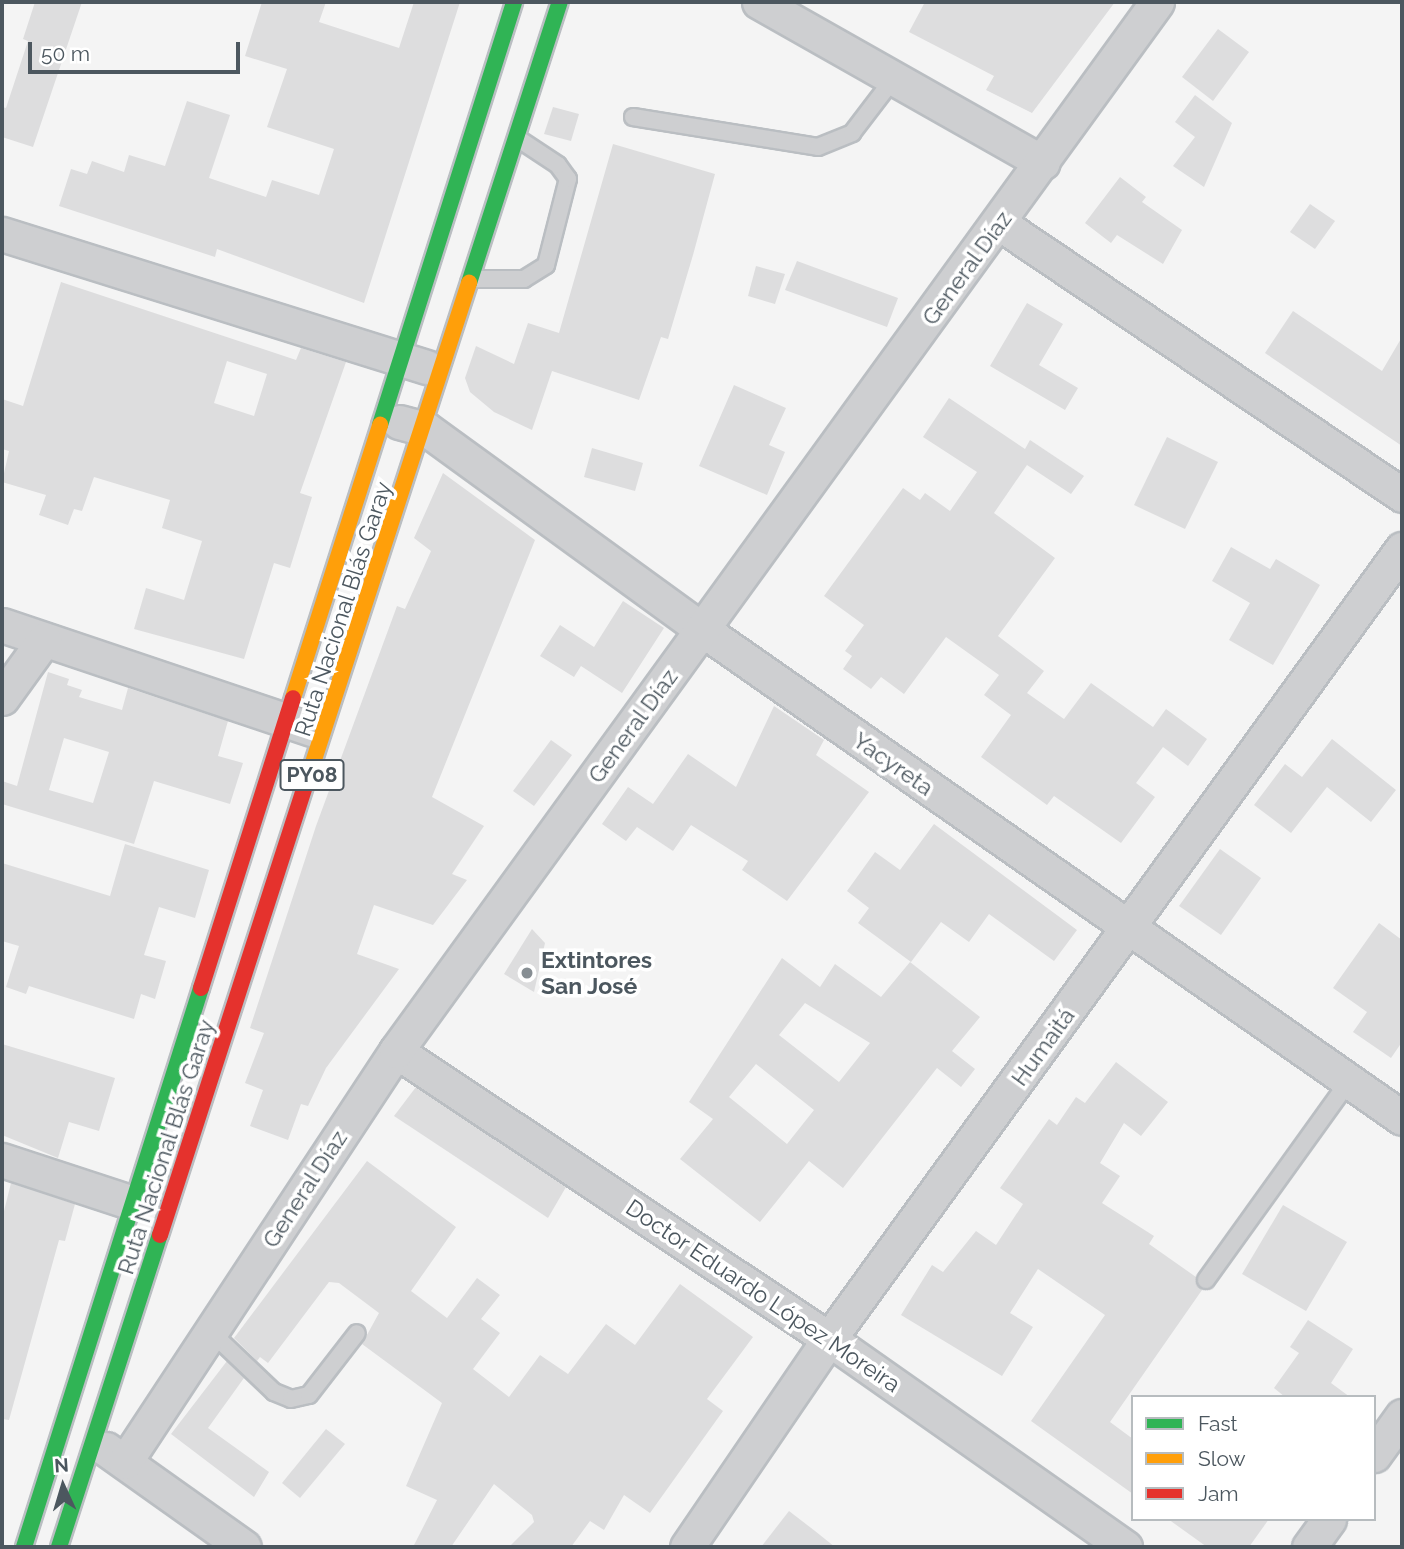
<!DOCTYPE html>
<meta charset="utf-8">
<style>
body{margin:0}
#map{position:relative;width:1404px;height:1549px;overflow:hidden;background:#f4f4f4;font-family:Raleway,sans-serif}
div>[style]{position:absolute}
.building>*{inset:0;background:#ddddde}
.roads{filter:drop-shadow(2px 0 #babec2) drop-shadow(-2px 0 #babec2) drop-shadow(0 2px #babec2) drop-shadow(0 -2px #babec2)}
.lane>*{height:16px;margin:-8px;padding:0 8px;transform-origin:8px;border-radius:8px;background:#cecfd1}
.street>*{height:33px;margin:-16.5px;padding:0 16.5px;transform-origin:16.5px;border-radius:16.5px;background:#cecfd1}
.fast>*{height:16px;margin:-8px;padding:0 8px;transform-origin:8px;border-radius:8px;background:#30b455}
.slow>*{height:16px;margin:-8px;padding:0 8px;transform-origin:8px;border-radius:8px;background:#ff9f0a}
.jam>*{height:16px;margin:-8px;padding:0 8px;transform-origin:8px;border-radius:8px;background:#e5322d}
.dots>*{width:19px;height:19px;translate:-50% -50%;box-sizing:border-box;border:4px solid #fff;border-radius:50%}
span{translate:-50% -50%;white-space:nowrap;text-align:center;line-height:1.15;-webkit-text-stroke:7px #fff;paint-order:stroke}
.shield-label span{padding:2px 5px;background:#fff;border:2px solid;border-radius:5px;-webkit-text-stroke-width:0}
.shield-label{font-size:21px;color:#4c575f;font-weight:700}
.street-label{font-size:23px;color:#4c575f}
.poi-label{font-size:23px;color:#4c575f;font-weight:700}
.left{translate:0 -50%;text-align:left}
.frame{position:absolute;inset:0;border:4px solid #4c575f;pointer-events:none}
.legend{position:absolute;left:1131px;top:1395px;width:245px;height:126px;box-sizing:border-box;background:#fff;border:2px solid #b7bcbf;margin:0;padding:9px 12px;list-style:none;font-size:21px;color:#4c575f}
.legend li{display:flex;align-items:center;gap:14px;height:35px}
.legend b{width:35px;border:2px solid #b7bcbf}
.north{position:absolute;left:28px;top:1451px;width:70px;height:70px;-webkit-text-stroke:5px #fff;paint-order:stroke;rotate:356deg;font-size:19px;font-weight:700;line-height:28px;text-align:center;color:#4c575f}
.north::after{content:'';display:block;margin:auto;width:24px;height:32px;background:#4c575f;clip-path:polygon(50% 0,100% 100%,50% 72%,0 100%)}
.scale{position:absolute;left:28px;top:42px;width:212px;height:32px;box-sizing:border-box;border:4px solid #4c575f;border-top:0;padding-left:9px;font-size:21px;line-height:24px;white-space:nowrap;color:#4c575f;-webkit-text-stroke:5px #fff;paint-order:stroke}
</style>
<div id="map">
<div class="building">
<i style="clip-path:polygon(35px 2px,82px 2px,33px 147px,2px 137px,2px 107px,6px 108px,28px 41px,23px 39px)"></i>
<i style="clip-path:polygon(262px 2px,326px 2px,319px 22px,399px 48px,414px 2px,460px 2px,364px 303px,217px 249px,215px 257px,59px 206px,71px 169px,87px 174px,92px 161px,124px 172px,129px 155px,165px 166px,187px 101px,230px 115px,209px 178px,266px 197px,272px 180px,319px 195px,334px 149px,267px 127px,287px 69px,245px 56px)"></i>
<i style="clip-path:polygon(925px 2px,1115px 2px,1032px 113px,986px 90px,994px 76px,909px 32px)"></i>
<i style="clip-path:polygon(1218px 29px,1249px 52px,1213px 101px,1182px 77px)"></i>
<i style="clip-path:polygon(1195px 95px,1232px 123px,1204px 187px,1173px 166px,1195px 137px,1175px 122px)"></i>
<i style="clip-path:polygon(553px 107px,579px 114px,571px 141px,544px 134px)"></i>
<i style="clip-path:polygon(613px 144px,715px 174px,693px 255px,668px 339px,661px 337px,639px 400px,552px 371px,532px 430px,494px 412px,470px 392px,465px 378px,476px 346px,514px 364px,528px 323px,559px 333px)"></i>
<i style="clip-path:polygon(1120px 177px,1146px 197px,1142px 202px,1182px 230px,1163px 264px,1117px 235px,1111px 243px,1085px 223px)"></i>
<i style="clip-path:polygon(1310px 204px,1335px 221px,1315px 249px,1290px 232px)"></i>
<i style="clip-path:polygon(797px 261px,898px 298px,887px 327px,785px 290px)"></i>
<i style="clip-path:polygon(756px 266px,785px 274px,775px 304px,748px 296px)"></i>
<i style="clip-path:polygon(evenodd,61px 282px,296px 360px,301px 348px,346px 362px,300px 493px,312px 497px,290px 568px,274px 563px,244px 659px,134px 629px,146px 588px,184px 600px,202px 541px,162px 528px,170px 500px,94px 477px,82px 511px,74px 509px,68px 525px,39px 515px,46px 495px,2px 482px,9px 451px,2px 449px,2px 399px,23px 406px,61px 282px,227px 361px,267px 374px,254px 416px,214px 403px,227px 361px)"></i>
<i style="clip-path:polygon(1027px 303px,1063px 324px,1039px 365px,1078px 388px,1065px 410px,990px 366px)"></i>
<i style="clip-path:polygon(1293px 311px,1382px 371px,1402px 337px,1402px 446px,1265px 353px)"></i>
<i style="clip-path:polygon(734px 385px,786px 408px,769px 445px,785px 452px,767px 495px,699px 466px)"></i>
<i style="clip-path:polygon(949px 398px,1025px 449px,1030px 440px,1084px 476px,1071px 494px,1027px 465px,994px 513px,1055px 558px,998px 636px,1044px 671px,1027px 693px,1064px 719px,1091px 683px,1153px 727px,1166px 709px,1207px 739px,1188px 766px,1163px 747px,1136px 783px,1155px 797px,1121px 843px,1054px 796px,1047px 805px,981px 757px,1011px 715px,984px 695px,999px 675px,946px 637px,904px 694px,881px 677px,871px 689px,843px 669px,852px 656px,845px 651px,864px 625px,824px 596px,903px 488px,920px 500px,925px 493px,950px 511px,977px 472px,923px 437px)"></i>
<i style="clip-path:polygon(1167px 437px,1218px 462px,1185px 529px,1134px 505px)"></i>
<i style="clip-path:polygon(592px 448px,643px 463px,635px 491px,584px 477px)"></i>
<i style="clip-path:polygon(443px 473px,535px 540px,432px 797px,484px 826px,452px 874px,467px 880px,433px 925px,374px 905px,357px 954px,399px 969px,326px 1068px,308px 1106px,301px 1104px,288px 1140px,250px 1126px,263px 1090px,245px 1083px,264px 1033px,250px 1028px,316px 826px,397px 606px,405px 609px,431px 551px,414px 538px)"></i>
<i style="clip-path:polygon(1231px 547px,1270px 569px,1276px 559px,1320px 585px,1273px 665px,1229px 640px,1250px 603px,1212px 581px)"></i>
<i style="clip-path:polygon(623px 601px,664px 628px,622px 693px,581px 666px,574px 677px,540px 656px,560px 625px,594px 647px)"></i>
<i style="clip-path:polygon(evenodd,48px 672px,69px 679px,67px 685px,82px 690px,79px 697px,122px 710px,128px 688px,228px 721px,218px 756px,243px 763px,230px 804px,154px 781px,134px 844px,2px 804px,2px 781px,17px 786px,48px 672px,64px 738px,109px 752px,93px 803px,49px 790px,64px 738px)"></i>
<i style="clip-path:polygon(774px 706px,824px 740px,816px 755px,869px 792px,787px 901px,742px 870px,748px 861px,691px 825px,673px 851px,637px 827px,626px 841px,602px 824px,628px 787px,653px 804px,688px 754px,736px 787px)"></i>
<i style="clip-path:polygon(1332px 739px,1396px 790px,1371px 822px,1327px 787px,1291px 833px,1254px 805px,1285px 764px,1302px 777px)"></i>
<i style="clip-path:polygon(551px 740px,572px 755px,534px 806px,513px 791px)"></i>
<i style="clip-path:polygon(934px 824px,1077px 930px,1054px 961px,989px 914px,969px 942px,941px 922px,911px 962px,858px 923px,869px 908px,847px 891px,875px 852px,900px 870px)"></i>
<i style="clip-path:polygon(125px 844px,209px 870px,195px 918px,159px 907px,144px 955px,166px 961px,155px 999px,141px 994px,134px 1019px,29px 986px,26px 994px,6px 987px,19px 946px,2px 941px,2px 863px,110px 896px)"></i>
<i style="clip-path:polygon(1220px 849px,1261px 878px,1221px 935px,1179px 906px)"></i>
<i style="clip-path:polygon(1379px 923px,1402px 940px,1402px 1042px,1391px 1058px,1353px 1032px,1367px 1012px,1333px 988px)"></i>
<i style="clip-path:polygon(532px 929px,545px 943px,534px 992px,504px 974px)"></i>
<i style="clip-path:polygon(evenodd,782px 958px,820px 987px,835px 964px,881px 997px,910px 962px,980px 1017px,952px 1051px,975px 1069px,961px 1087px,937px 1068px,843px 1188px,809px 1161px,760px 1222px,680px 1159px,713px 1119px,689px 1102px,782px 958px,805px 1003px,870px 1043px,839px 1082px,779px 1035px,805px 1003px,782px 958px,756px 1064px,814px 1110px,787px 1144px,729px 1097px,756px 1064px)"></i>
<i style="clip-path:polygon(2px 1044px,115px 1078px,99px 1131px,69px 1122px,58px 1158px,2px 1135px)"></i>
<i style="clip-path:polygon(1116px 1062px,1168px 1102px,1141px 1136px,1124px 1123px,1100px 1163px,1120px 1176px,1102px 1203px,1154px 1236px,1149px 1244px,1196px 1277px,1202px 1290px,1110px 1422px,1133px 1439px,1133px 1494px,1031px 1421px,1105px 1315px,1038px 1269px,1010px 1313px,1033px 1327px,1002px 1376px,901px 1315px,932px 1265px,943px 1272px,976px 1231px,996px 1245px,1023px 1204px,1000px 1188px,1049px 1119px,1057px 1125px,1076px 1097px,1085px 1103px)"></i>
<i style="clip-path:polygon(416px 1087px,566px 1187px,548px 1218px,394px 1116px)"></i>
<i style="clip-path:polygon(367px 1161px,456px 1227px,411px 1291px,447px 1318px,477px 1278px,500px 1295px,481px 1319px,500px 1333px,473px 1369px,509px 1397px,540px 1355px,568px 1374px,606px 1324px,635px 1345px,680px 1284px,753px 1337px,707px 1399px,723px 1411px,650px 1513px,624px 1495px,604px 1530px,590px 1521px,571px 1547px,509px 1547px,534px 1522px,532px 1515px,494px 1484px,451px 1547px,413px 1547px,437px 1500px,406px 1486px,442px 1403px,362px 1344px,379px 1313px,339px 1283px,329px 1282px,268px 1363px,260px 1357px,257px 1361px,234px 1338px)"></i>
<i style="clip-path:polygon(11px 1183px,75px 1204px,65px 1241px,59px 1240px,9px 1420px,2px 1419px,2px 1219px)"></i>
<i style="clip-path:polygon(1283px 1205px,1347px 1242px,1306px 1311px,1242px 1274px)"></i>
<i style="clip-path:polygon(1308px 1320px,1353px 1349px,1331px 1383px,1350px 1397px,1285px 1397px,1274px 1388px,1299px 1353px,1290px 1347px)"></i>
<i style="clip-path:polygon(227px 1361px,244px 1378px,208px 1428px,269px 1472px,254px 1497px,171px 1434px)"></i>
<i style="clip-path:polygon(326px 1429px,345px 1444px,300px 1498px,282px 1483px)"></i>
<i style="clip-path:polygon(789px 1511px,815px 1531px,835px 1547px,761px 1547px)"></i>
<i style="clip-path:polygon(1168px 1519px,1269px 1519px,1249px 1547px,1207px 1547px)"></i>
</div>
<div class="roads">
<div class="lane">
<i style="left:633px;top:117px;width:187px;rotate:9.2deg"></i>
<i style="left:818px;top:147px;width:37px;rotate:-22deg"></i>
<i style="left:852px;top:133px;width:69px;rotate:-52.6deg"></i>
<i style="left:473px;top:279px;width:51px"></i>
<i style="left:524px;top:279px;width:26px;rotate:-32deg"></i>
<i style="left:546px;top:265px;width:89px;rotate:-75.7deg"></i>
<i style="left:568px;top:179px;width:17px;rotate:-126deg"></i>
<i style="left:558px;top:165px;width:49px;rotate:-146.6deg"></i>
<i style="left:1206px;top:1280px;width:245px;rotate:-54.3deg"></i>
<i style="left:211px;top:1332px;width:87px;rotate:43.6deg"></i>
<i style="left:274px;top:1392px;width:18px;rotate:22deg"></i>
<i style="left:291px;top:1399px;width:18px;rotate:-13deg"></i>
<i style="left:309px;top:1395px;width:78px;rotate:-52.3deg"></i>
</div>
<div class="street">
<i style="left:759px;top:2px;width:326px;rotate:29.5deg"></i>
<i style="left:999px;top:223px;width:486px;rotate:34deg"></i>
<i style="left:2px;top:234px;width:445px;rotate:17.4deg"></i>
<i style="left:399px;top:422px;width:28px;rotate:15deg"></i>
<i style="left:426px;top:429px;width:342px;rotate:36deg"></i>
<i style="left:703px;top:630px;width:852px;rotate:34.92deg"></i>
<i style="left:2px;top:625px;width:326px;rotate:18.6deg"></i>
<i style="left:2px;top:698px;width:72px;rotate:-54.1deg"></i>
<i style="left:396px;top:1051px;width:520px;rotate:33.63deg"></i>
<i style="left:829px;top:1339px;width:362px;rotate:35.1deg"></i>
<i style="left:2px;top:1160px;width:138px;rotate:18.2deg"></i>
<i style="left:106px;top:1449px;width:169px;rotate:35.4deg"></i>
<i style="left:1374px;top:1455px;width:48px;rotate:-54.3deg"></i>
<i style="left:125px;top:1462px;width:492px;rotate:-56.6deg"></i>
<i style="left:396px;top:1051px;width:1296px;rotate:-54.04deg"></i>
<i style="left:687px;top:1547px;width:252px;rotate:-55.7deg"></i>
<i style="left:829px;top:1339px;width:976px;rotate:-54.05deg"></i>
<i style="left:1309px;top:1547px;width:34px;rotate:-54deg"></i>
</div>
<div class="fast">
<i style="left:469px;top:283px;width:295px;rotate:-72.1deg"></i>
<i style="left:380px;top:425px;width:444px;rotate:-72.4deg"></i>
<i style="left:24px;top:1547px;width:586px;rotate:-72.43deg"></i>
<i style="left:59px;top:1547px;width:328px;rotate:-72.1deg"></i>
</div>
<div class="slow">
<i style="left:293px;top:698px;width:287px;rotate:-72.3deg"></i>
<i style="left:308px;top:778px;width:521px;rotate:-71.98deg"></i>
</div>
<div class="jam">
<i style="left:201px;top:988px;width:304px;rotate:-72.4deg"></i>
<i style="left:160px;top:1235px;width:480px;rotate:-72.1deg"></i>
</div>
</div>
<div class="dots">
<i style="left:527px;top:973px;background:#878e93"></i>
</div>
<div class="shield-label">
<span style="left:312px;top:775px">PY08</span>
</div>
<div class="street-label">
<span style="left:967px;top:268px;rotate:-54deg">General Díaz</span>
<span style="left:343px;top:609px;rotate:-72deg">Ruta Nacional Blás Garay</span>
<span style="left:633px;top:726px;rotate:-54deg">General Díaz</span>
<span style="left:893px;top:764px;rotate:35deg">Yacyreta</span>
<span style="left:1043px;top:1047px;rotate:-54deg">Humaitá</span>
<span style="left:166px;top:1147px;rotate:-72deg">Ruta Nacional Blás Garay</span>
<span style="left:305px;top:1189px;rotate:-57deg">General Díaz</span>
<span style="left:763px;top:1296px;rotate:34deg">Doctor Eduardo López Moreira</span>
</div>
<div class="poi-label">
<span class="left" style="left:541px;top:973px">Extintores<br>San José</span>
</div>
<div class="frame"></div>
<ul class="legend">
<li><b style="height:9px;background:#30b455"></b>Fast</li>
<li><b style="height:9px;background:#ff9f0a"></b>Slow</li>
<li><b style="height:9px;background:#e5322d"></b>Jam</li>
</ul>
<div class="north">N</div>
<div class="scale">50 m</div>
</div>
